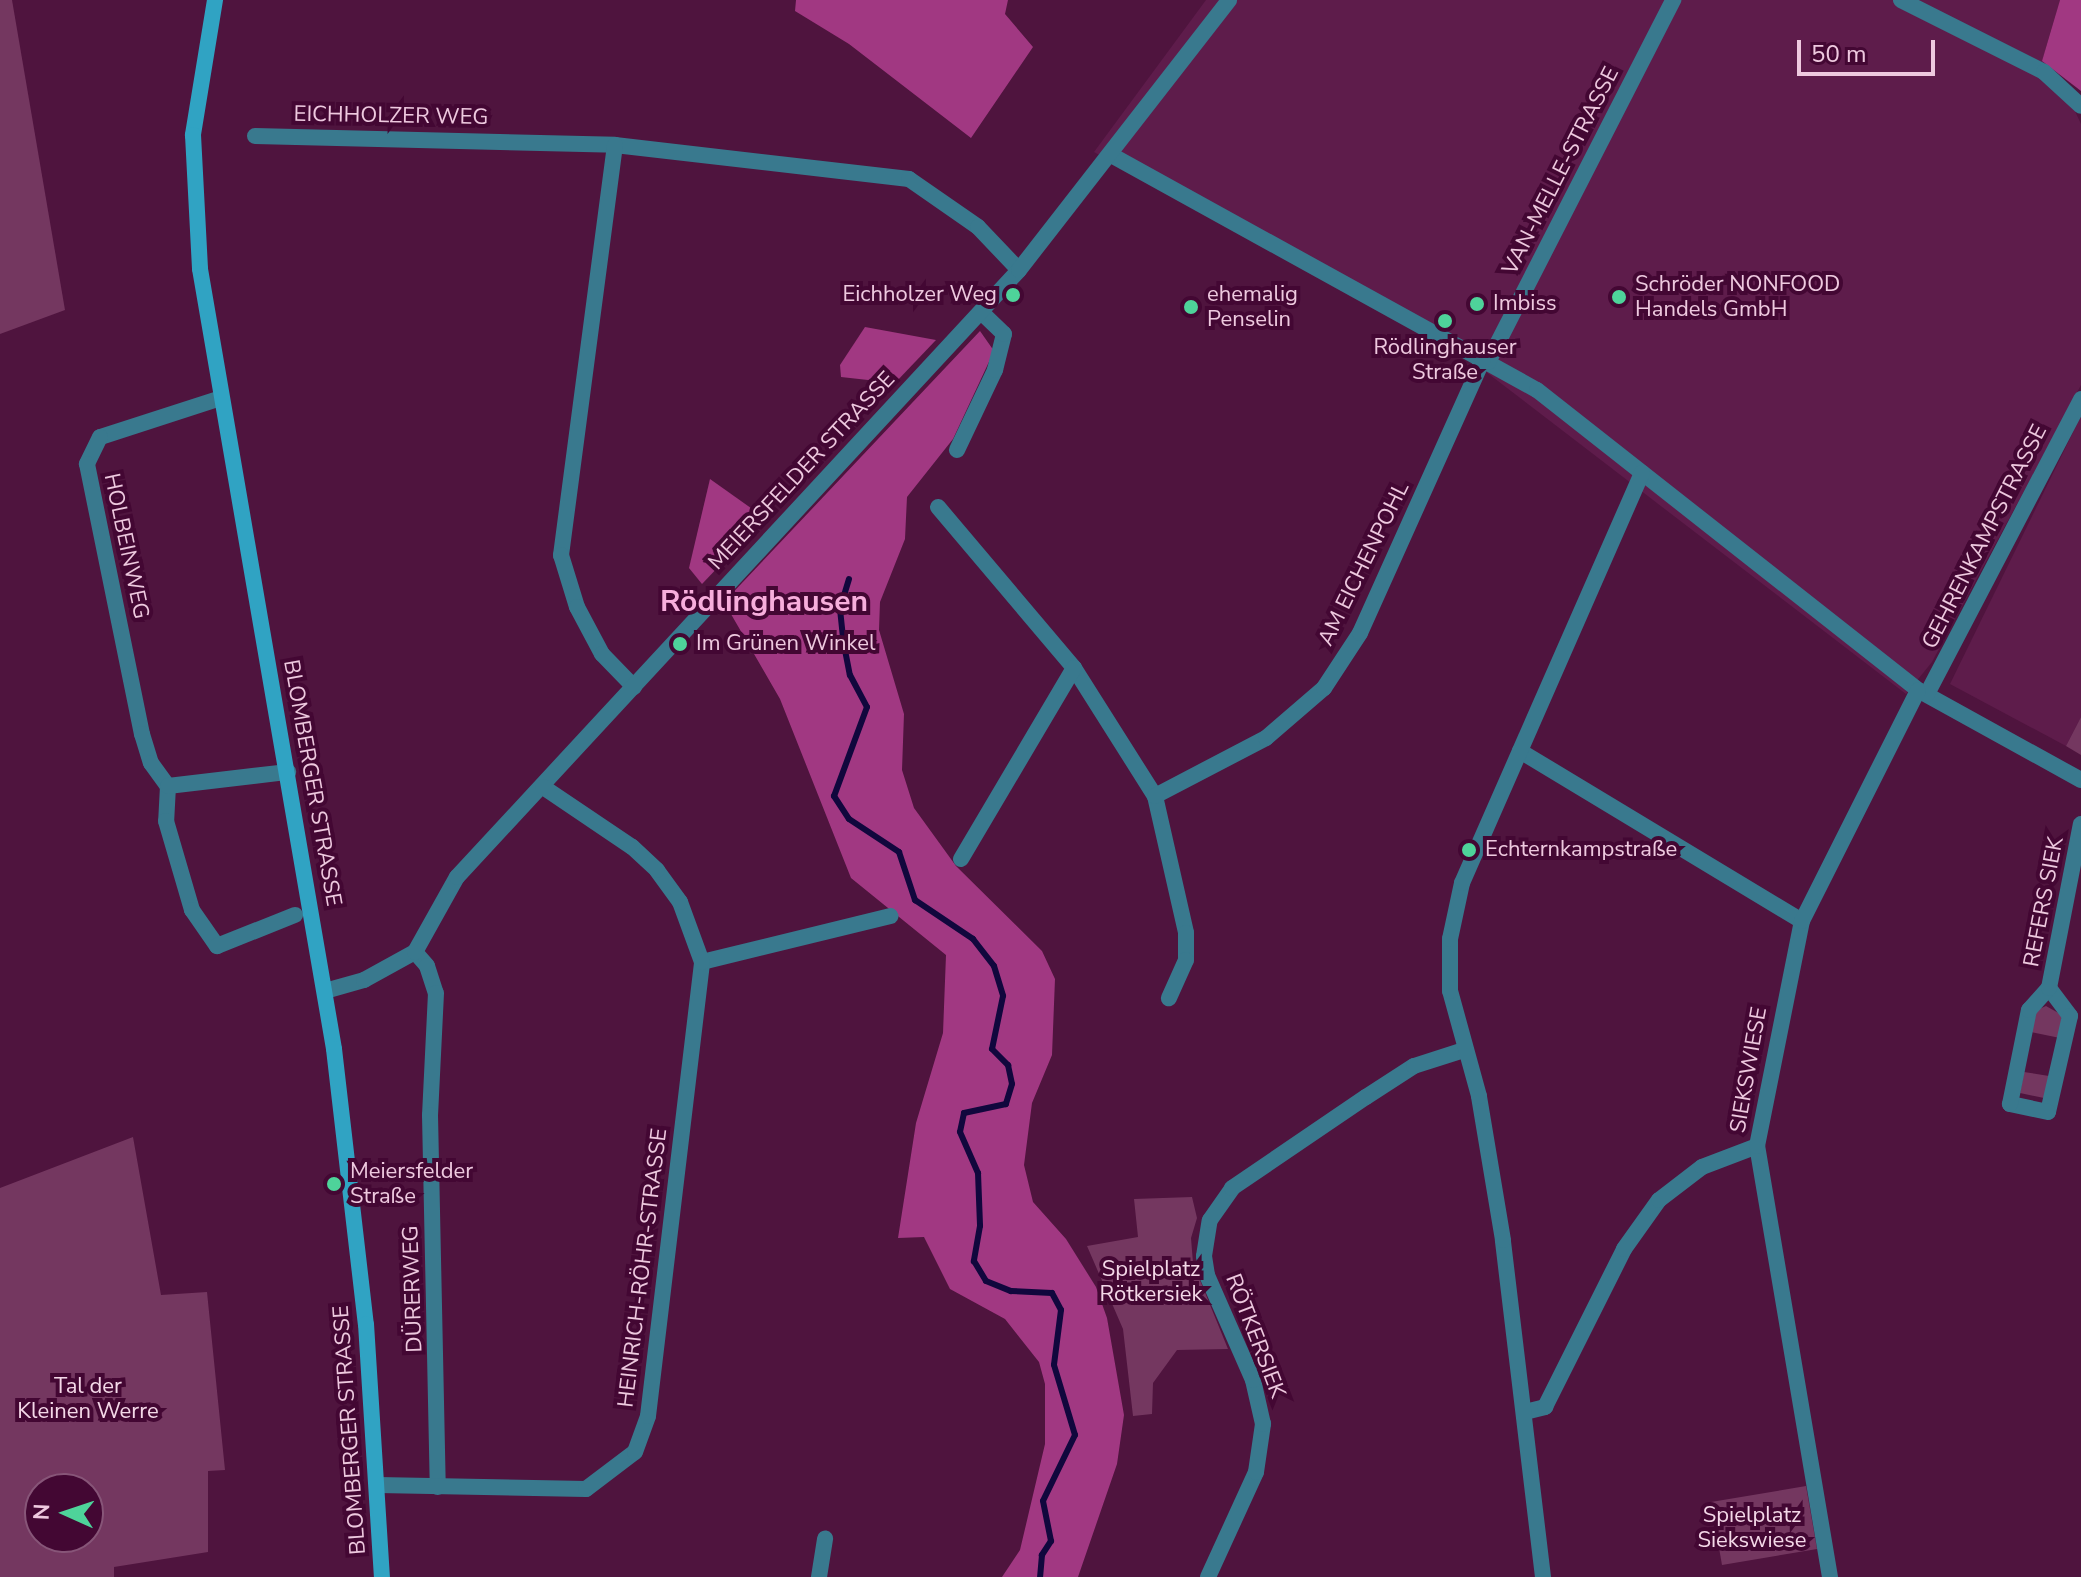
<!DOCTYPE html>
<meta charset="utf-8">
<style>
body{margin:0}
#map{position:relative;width:2081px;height:1577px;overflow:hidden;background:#4f143e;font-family:"Nunito Sans",sans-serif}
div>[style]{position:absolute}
.built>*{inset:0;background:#5e1c4b}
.green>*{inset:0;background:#743760}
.forest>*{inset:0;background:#a13882}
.stream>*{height:6px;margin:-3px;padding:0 3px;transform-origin:3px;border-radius:3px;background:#11073d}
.street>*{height:16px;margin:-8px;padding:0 8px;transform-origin:8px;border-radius:8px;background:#39798e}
.secondary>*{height:16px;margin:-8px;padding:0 8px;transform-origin:8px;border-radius:8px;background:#30a3c3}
.dots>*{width:22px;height:22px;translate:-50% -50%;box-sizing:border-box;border:4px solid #430733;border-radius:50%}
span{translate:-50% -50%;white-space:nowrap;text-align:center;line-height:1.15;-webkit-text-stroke:8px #430733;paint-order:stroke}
.street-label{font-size:22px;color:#eec9df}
.poi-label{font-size:22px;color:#eec9df}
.left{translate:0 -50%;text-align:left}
.right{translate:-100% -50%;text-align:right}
.park-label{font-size:22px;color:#f4d8e8}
.district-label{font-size:30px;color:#f7aedc;font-weight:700}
.north{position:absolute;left:24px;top:1473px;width:80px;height:80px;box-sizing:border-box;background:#430733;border:2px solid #875578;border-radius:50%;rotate:273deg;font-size:22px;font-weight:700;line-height:32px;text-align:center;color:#eec9df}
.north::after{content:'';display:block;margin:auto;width:28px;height:36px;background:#4ed39a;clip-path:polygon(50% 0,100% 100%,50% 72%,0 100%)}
.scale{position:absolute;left:1797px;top:40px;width:138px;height:36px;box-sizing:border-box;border:4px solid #eec9df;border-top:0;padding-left:10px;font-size:24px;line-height:28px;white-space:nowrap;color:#eec9df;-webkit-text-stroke:6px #430733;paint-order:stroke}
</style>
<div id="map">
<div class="built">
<i style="clip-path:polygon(1206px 0,2060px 0,2042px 61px,2059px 77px,2081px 124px,2081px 385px,1932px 662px,1906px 694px,1477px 365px,1094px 152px)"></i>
<i style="clip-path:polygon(2081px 416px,2081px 717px,2066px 746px,1950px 684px)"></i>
</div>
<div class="green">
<i style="clip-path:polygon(0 0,12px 0,65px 310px,0 334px)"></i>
<i style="clip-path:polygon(2081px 717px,2081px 755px,2066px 746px)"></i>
<i style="clip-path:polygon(2046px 1006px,2062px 1015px,2060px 1038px,2031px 1032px,2037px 1010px)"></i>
<i style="clip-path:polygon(2024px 1072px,2049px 1076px,2044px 1098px,2020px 1093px)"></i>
<i style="clip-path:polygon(evenodd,133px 1137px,161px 1295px,207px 1292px,225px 1470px,208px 1471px,208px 1552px,114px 1567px,114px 1577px,0 1577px,0 1188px,133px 1137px,40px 1489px,88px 1489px,88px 1537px,40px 1537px,40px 1489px)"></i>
<i style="clip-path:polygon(1192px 1197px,1197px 1218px,1191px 1238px,1193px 1263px,1228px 1349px,1177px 1350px,1153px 1383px,1152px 1414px,1133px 1416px,1123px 1329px,1087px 1246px,1138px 1237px,1134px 1199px)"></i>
<i style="clip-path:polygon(1806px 1486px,1817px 1549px,1722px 1565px,1711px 1502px)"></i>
</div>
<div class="forest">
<i style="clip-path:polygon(796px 0,1008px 0,1005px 14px,1033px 47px,971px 138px,849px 44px,795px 11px)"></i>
<i style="clip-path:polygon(2060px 0,2081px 0,2081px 91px,2042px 61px)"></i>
<i style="clip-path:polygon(865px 327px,936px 340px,895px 383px,841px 377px,840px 365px)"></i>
<i style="clip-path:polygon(980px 331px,994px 351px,953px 439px,907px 497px,905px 539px,880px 602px,879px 630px,904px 714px,902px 770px,914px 808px,956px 866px,1042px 951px,1055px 979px,1052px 1055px,1032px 1103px,1024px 1165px,1033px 1202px,1066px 1239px,1096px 1287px,1107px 1318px,1124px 1415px,1117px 1464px,1078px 1577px,1002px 1577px,1020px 1550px,1045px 1444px,1045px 1384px,1039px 1362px,1005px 1319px,950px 1289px,924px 1237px,898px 1238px,916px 1123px,943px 1033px,946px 955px,851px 878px,780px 699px,724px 602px)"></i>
<i style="clip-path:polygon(710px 479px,765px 518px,702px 584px,689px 568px)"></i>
</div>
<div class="stream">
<i style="left:849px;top:579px;width:31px;rotate:107deg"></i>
<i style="left:840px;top:609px;width:36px;rotate:84deg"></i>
<i style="left:844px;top:645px;width:31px;rotate:79deg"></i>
<i style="left:850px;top:675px;width:36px;rotate:62deg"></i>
<i style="left:867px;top:707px;width:95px;rotate:110.3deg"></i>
<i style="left:834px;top:796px;width:27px;rotate:57deg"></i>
<i style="left:849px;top:819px;width:60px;rotate:33.4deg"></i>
<i style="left:899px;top:852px;width:51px;rotate:71.6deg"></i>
<i style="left:915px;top:900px;width:70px;rotate:33.9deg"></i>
<i style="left:973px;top:939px;width:34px;rotate:52deg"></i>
<i style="left:994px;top:966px;width:31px;rotate:73deg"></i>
<i style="left:1003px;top:996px;width:54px;rotate:101.7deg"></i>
<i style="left:992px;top:1049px;width:23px;rotate:45deg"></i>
<i style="left:1008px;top:1065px;width:19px;rotate:78deg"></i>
<i style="left:1012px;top:1084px;width:21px;rotate:107deg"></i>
<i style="left:1006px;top:1104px;width:43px;rotate:167.9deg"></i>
<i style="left:964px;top:1113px;width:19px;rotate:102deg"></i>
<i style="left:960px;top:1132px;width:45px;rotate:66.3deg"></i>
<i style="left:978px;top:1173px;width:53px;rotate:87.8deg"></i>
<i style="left:980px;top:1226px;width:36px;rotate:100deg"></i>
<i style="left:974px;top:1261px;width:23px;rotate:59deg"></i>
<i style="left:986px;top:1281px;width:27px;rotate:22deg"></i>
<i style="left:1011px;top:1291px;width:41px;rotate:2.8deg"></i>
<i style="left:1052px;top:1293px;width:19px;rotate:62deg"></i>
<i style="left:1061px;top:1310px;width:55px;rotate:97.3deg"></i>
<i style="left:1054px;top:1365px;width:73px;rotate:73.3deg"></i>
<i style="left:1075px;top:1435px;width:73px;rotate:115.9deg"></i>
<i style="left:1043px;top:1501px;width:41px;rotate:78.7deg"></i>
<i style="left:1051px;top:1541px;width:17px;rotate:123deg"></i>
<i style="left:1042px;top:1555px;width:22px;rotate:95deg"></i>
</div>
<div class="street">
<i style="left:1901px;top:0;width:160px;rotate:26.7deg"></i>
<i style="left:2044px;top:72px;width:50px;rotate:42.6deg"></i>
<i style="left:255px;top:136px;width:360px;rotate:1.4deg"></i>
<i style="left:615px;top:145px;width:296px;rotate:6.6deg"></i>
<i style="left:909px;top:179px;width:84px;rotate:34.8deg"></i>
<i style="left:978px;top:227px;width:59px;rotate:46.4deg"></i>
<i style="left:615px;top:145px;width:414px;rotate:97.5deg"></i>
<i style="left:561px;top:555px;width:54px;rotate:72.9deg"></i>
<i style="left:577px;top:607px;width:53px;rotate:62deg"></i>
<i style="left:602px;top:654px;width:46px;rotate:45.9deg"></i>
<i style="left:1113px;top:156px;width:484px;rotate:28.9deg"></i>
<i style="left:1537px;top:390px;width:485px;rotate:38.2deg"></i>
<i style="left:1918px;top:690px;width:186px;rotate:28.9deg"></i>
<i style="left:1488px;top:362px;width:407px;rotate:-62.9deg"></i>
<i style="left:221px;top:398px;width:127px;rotate:162.1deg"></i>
<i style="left:100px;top:437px;width:30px;rotate:116deg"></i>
<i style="left:87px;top:464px;width:276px;rotate:78.5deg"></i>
<i style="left:142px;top:734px;width:30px;rotate:73deg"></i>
<i style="left:151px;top:763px;width:29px;rotate:54deg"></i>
<i style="left:168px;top:786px;width:35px;rotate:93deg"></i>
<i style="left:166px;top:821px;width:93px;rotate:73.7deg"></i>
<i style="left:192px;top:910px;width:44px;rotate:55.2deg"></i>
<i style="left:217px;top:946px;width:84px;rotate:-21.7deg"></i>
<i style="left:957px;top:450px;width:89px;rotate:-64.6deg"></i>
<i style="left:995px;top:370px;width:37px;rotate:-76deg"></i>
<i style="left:1004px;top:334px;width:30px;rotate:-136deg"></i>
<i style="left:938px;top:507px;width:211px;rotate:49.8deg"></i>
<i style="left:1074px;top:668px;width:151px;rotate:57.7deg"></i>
<i style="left:1155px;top:796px;width:140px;rotate:77.2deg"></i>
<i style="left:1186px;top:933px;width:27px;rotate:90deg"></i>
<i style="left:1186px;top:960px;width:42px;rotate:114.1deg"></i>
<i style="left:1927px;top:694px;width:333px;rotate:-62.4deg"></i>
<i style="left:1520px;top:751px;width:329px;rotate:31.1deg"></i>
<i style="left:168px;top:786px;width:121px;rotate:-6.7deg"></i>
<i style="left:1155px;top:796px;width:125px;rotate:-27.6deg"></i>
<i style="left:1266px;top:738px;width:77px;rotate:-40.8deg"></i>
<i style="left:1324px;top:688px;width:66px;rotate:-56.8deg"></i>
<i style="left:1360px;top:633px;width:300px;rotate:-65.8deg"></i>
<i style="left:961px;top:859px;width:222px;rotate:-59.4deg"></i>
<i style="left:415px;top:952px;width:18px;rotate:49deg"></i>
<i style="left:427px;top:966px;width:28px;rotate:72deg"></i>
<i style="left:436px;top:993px;width:122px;rotate:92.8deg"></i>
<i style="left:430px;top:1115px;width:372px;rotate:88.8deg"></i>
<i style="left:702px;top:962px;width:194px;rotate:-13.7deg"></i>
<i style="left:2049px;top:988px;width:35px;rotate:53deg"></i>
<i style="left:2070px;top:1016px;width:98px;rotate:102.9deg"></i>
<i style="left:2048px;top:1112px;width:39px;rotate:-168deg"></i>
<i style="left:2010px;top:1104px;width:96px;rotate:-78.6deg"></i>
<i style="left:2029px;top:1010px;width:30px;rotate:-48deg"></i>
<i style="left:2049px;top:988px;width:167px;rotate:-79deg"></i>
<i style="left:325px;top:991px;width:41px;rotate:-15.8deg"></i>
<i style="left:364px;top:980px;width:58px;rotate:-28.8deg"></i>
<i style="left:415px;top:952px;width:86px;rotate:-60.8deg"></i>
<i style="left:457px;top:877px;width:827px;rotate:-47.2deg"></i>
<i style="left:1019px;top:270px;width:342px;rotate:-52.1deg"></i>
<i style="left:1525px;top:1412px;width:21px;rotate:-14deg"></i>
<i style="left:1545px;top:1407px;width:177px;rotate:-63.4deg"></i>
<i style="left:1624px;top:1249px;width:60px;rotate:-54.5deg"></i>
<i style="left:1659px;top:1200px;width:54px;rotate:-37.5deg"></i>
<i style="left:1702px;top:1167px;width:59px;rotate:-20.9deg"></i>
<i style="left:378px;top:1485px;width:208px;rotate:1.1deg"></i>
<i style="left:586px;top:1489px;width:61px;rotate:-37.1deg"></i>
<i style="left:635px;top:1452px;width:38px;rotate:-70deg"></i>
<i style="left:648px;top:1416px;width:457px;rotate:-83.2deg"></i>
<i style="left:702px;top:962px;width:64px;rotate:-110.1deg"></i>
<i style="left:680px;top:902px;width:39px;rotate:-126deg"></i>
<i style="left:657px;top:870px;width:34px;rotate:-137deg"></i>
<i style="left:632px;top:847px;width:107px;rotate:-146deg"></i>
<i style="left:819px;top:1577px;width:39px;rotate:-81deg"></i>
<i style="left:1208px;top:1577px;width:115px;rotate:-65.4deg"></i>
<i style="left:1256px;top:1472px;width:49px;rotate:-81.7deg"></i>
<i style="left:1263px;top:1424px;width:45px;rotate:-102.8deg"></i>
<i style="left:1253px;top:1380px;width:115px;rotate:-113.7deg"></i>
<i style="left:1207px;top:1275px;width:19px;rotate:-99deg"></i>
<i style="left:1204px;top:1256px;width:36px;rotate:-81deg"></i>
<i style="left:1210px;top:1220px;width:39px;rotate:-55deg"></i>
<i style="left:1232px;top:1188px;width:162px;rotate:-34.2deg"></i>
<i style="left:1366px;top:1097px;width:57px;rotate:-32.9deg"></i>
<i style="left:1414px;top:1066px;width:52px;rotate:-17.7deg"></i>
<i style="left:1543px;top:1577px;width:339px;rotate:-96.8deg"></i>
<i style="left:1503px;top:1240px;width:146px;rotate:-99.5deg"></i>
<i style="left:1479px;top:1096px;width:109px;rotate:-105.4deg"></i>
<i style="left:1450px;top:991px;width:52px;rotate:-90deg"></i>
<i style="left:1450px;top:939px;width:57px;rotate:-77.9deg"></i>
<i style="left:1462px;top:883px;width:448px;rotate:-66.3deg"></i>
<i style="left:1830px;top:1577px;width:437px;rotate:-99.6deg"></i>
<i style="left:1757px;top:1146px;width:229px;rotate:-78.7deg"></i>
<i style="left:1802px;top:921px;width:258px;rotate:-63.3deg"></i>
</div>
<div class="secondary">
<i style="left:215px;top:0;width:137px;rotate:99.3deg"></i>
<i style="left:193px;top:135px;width:134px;rotate:87deg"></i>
<i style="left:200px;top:269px;width:791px;rotate:80.25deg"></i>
<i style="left:334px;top:1049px;width:277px;rotate:83.4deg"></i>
<i style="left:366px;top:1324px;width:254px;rotate:86.4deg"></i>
</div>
<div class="dots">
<i style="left:1013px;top:295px;background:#4ed39a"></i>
<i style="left:1619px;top:297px;background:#4ed39a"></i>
<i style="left:1477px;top:304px;background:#4ed39a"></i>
<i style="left:1191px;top:307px;background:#4ed39a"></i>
<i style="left:1445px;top:321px;background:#4ed39a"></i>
<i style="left:680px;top:644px;background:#4ed39a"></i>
<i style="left:1469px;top:850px;background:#4ed39a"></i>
<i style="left:334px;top:1184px;background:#4ed39a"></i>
</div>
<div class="street-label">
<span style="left:391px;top:116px;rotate:1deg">EICHHOLZER WEG</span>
<span style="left:1561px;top:171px;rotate:-63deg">VAN-MELLE-STRASSE</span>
<span style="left:802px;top:471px;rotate:-47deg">MEIERSFELDER STRASSE</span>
<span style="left:1985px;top:537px;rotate:-63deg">GEHRENKAMPSTRASSE</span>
<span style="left:126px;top:546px;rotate:78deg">HOLBEINWEG</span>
<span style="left:1364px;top:564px;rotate:-64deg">AM EICHENPOHL</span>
<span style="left:312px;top:783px;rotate:80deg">BLOMBERGER STRASSE</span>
<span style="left:2044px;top:902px;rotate:-79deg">REFERS SIEK</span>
<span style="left:1749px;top:1070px;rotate:-80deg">SIEKSWIESE</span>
<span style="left:643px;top:1268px;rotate:-83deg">HEINRICH-RÖHR-STRASSE</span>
<span style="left:413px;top:1289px;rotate:-92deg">DÜRERWEG</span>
<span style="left:1255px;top:1336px;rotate:69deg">RÖTKERSIEK</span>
<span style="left:350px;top:1430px;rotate:-94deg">BLOMBERGER STRASSE</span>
</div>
<div class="poi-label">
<span class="left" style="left:1635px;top:297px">Schröder NONFOOD<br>Handels GmbH</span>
<span class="left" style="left:1207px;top:307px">ehemalig<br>Penselin</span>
<span class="right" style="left:997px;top:295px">Eichholzer Weg</span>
<span class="left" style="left:1493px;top:304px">Imbiss</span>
<span style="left:1445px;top:360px">Rödlinghauser<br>Straße</span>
<span class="left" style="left:696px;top:644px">Im Grünen Winkel</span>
<span class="left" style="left:1485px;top:850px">Echternkampstraße</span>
<span class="left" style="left:350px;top:1184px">Meiersfelder<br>Straße</span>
</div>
<div class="park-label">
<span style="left:1151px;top:1282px">Spielplatz<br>Rötkersiek</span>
<span style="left:88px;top:1399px">Tal der<br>Kleinen Werre</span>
<span style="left:1752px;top:1528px">Spielplatz<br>Siekswiese</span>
</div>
<div class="district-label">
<span style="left:764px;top:602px">Rödlinghausen</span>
</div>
<div class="north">N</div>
<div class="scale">50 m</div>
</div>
